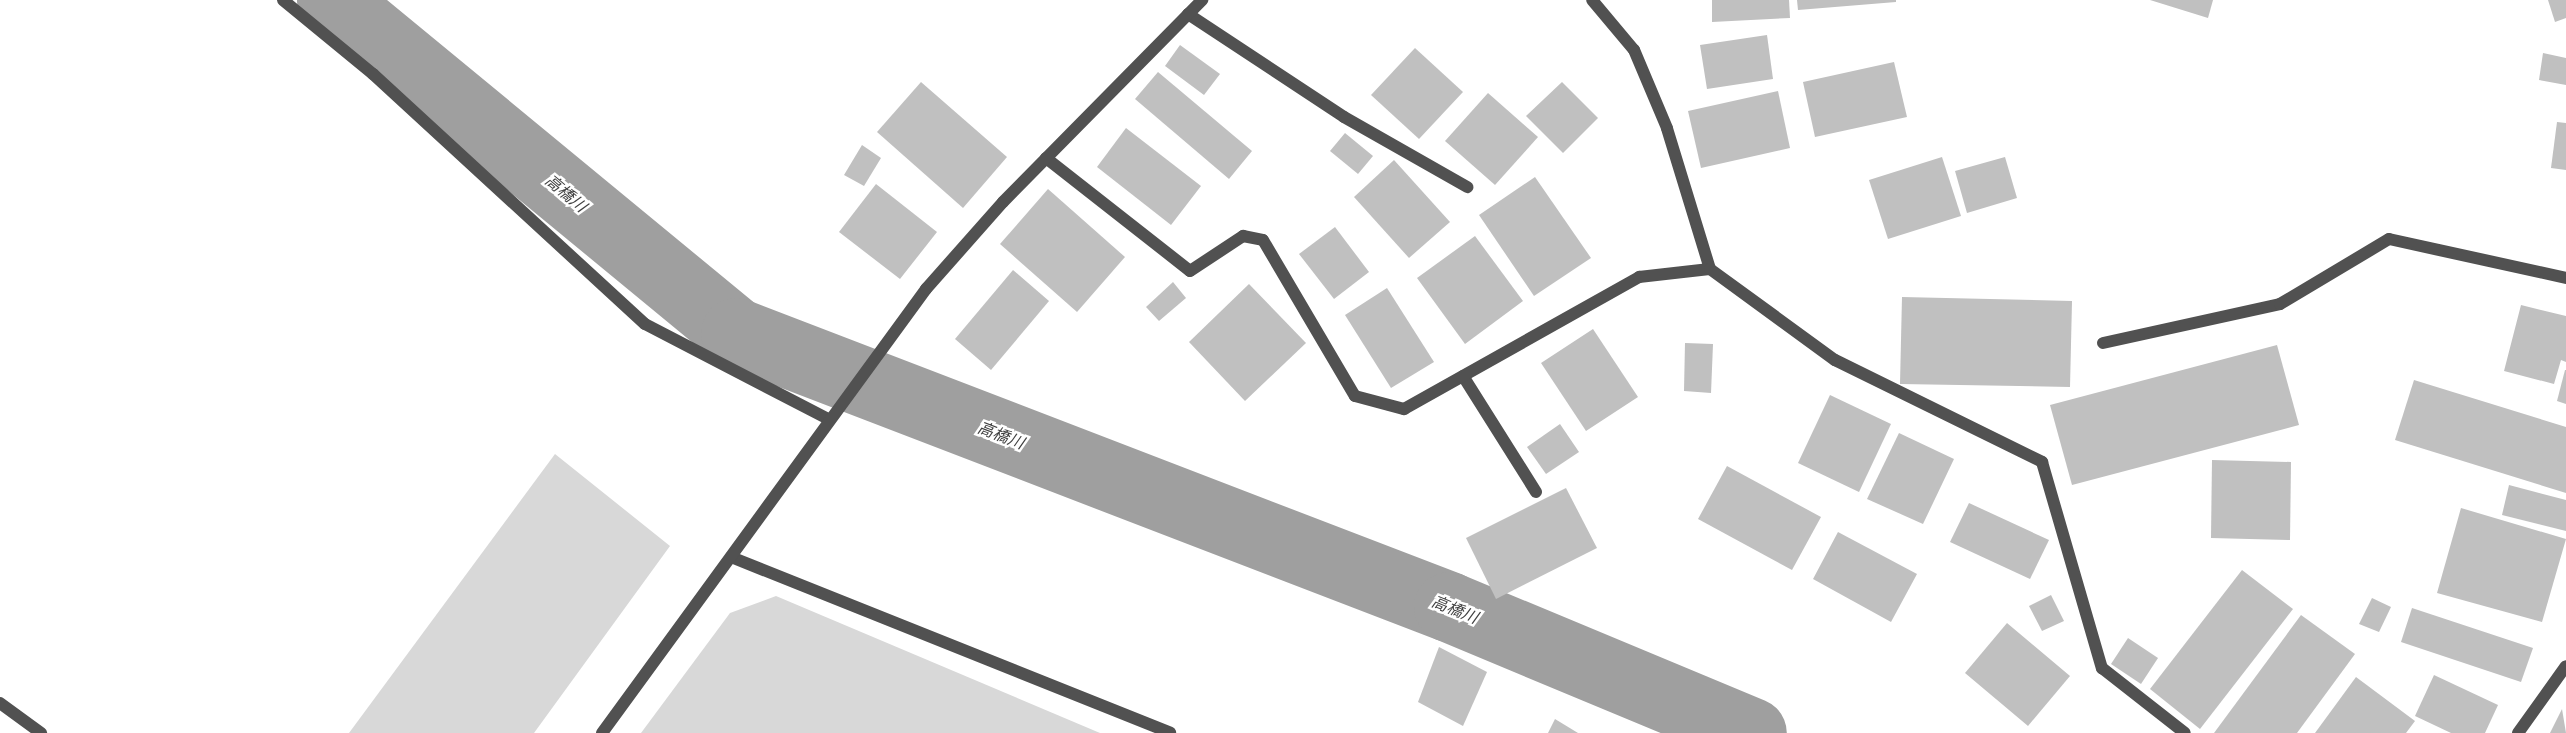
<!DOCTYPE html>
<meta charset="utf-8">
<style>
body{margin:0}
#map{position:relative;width:2566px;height:733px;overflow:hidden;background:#fff;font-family:"Noto Sans","Noto Sans JP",sans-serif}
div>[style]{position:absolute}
.green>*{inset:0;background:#d8d8d8}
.river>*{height:70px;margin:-35px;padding:0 35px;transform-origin:35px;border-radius:35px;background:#9f9f9f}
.building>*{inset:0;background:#c0c0c0}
.service>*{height:12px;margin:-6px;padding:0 6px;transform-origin:6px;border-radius:6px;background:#515151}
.minor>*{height:12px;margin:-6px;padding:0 6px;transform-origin:6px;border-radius:6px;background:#515151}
span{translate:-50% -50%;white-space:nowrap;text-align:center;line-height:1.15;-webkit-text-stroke:5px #fff;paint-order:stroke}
.water-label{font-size:16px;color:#404040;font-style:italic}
</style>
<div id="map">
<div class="green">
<i style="clip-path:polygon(555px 454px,670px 546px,534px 733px,349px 733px)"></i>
<i style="clip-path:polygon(776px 596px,1100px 733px,641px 733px,730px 613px)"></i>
</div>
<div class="river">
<i style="left:332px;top:0;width:524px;rotate:39.5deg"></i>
<i style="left:736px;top:333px;width:764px;rotate:21.02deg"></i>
<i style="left:1449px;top:607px;width:328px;rotate:22.6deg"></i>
</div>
<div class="building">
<i style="clip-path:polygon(1712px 0,1789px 0,1790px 18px,1712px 22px)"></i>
<i style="clip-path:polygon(1797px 0,1896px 0,1896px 2px,1798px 10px)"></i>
<i style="clip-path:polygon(2150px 0,2213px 0,2208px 18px)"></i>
<i style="clip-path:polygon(2548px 0,2566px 0,2566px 18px,2555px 22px)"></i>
<i style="clip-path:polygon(1767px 35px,1773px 79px,1707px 89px,1700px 45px)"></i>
<i style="clip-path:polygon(1180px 45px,1220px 74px,1204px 95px,1165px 66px)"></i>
<i style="clip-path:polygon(1415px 48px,1463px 92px,1419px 139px,1371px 95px)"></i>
<i style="clip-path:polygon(2543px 53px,2566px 58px,2566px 85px,2539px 80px)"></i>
<i style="clip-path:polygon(1894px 62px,1907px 117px,1815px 137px,1803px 82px)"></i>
<i style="clip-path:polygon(1158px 72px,1252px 151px,1229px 179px,1135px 99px)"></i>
<i style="clip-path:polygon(921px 82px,1007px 157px,963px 208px,877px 132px)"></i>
<i style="clip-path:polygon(1562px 82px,1598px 118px,1563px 153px,1526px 116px)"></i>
<i style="clip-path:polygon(1778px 91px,1790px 148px,1701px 168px,1688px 111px)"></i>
<i style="clip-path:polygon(1488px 93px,1538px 137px,1495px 185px,1445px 141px)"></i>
<i style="clip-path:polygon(2557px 122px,2566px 123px,2566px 170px,2551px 168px)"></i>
<i style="clip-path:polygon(1126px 128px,1201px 186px,1171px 225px,1097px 167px)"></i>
<i style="clip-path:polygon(1345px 133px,1373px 156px,1358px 174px,1330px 151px)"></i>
<i style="clip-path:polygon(862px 145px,881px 158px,864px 186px,844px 175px)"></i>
<i style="clip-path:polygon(1942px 157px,1961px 216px,1888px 239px,1869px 180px)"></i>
<i style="clip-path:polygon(2005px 157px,2017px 198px,1967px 213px,1955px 171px)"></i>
<i style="clip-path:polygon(1394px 160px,1450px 222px,1409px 258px,1354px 197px)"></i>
<i style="clip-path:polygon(1535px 177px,1591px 258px,1534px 296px,1479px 215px)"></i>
<i style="clip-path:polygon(876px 184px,937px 232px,900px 279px,839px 232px)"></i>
<i style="clip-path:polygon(1048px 189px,1125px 257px,1077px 312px,1000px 244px)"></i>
<i style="clip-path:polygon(1335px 227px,1369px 272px,1334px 299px,1299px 254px)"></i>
<i style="clip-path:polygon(1475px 236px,1523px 301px,1465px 344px,1417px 278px)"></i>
<i style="clip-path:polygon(1013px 270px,1049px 301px,991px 370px,955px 339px)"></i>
<i style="clip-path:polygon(1173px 282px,1186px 298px,1159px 321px,1146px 307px)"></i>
<i style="clip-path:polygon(1249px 284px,1306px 343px,1245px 401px,1189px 342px)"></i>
<i style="clip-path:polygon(1387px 288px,1434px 362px,1391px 388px,1345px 315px)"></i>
<i style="clip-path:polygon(1902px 297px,2072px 301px,2070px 387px,1900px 384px)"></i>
<i style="clip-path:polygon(2521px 305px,2566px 316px,2566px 362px,2561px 360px,2554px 384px,2504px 371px)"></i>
<i style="clip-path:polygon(1593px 329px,1638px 397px,1586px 431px,1541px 363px)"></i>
<i style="clip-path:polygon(1685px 343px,1713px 344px,1711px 393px,1684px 391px)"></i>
<i style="clip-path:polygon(2277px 345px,2299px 425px,2072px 485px,2050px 405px)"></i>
<i style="clip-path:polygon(2565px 370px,2566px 370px,2566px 404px,2557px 401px)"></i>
<i style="clip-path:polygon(2414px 380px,2566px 427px,2566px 493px,2395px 440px)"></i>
<i style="clip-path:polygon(1830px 395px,1891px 424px,1859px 492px,1798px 463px)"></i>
<i style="clip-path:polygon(1560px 424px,1579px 452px,1546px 474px,1527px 447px)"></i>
<i style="clip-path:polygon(1899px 433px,1954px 459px,1923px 524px,1867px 499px)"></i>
<i style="clip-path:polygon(2212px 460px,2291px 462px,2290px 540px,2211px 538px)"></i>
<i style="clip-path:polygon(1727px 466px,1821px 517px,1792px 570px,1698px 519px)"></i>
<i style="clip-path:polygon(2509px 485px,2566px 500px,2566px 531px,2502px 515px)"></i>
<i style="clip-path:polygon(1566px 488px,1597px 548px,1496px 599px,1466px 538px)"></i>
<i style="clip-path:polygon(1969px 503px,2049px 540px,2030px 579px,1950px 542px)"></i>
<i style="clip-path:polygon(2461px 508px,2566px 539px,2542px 622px,2437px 593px)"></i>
<i style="clip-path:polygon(1838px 532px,1917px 574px,1891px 622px,1813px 579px)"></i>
<i style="clip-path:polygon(2242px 570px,2293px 609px,2200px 729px,2150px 689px)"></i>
<i style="clip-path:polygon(2051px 595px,2064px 621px,2042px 631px,2029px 606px)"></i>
<i style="clip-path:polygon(2372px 598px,2391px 607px,2379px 632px,2359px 624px)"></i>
<i style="clip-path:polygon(2412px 608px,2533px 648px,2521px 682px,2401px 642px)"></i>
<i style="clip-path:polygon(2301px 615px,2355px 654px,2297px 733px,2214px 733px)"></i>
<i style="clip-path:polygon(2007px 623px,2070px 676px,2028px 726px,1965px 673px)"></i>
<i style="clip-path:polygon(2128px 638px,2158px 658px,2141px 684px,2111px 664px)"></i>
<i style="clip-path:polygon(1439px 647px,1487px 672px,1463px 726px,1418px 702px)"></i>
<i style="clip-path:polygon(2434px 675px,2498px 705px,2485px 733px,2451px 733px,2415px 716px)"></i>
<i style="clip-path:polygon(2356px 677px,2415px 721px,2406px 733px,2315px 733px)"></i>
<i style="clip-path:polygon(2562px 709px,2566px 733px,2550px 733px)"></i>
<i style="clip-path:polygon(1555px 719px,1578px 733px,1548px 733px)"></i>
</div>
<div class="service">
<i style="left:2103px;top:343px;width:181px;rotate:-12.4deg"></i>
<i style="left:1463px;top:376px;width:137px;rotate:57.8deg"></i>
<i style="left:0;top:703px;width:51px;rotate:36.2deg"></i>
</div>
<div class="minor">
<i style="left:283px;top:0;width:117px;rotate:39.4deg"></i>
<i style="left:373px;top:74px;width:369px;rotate:42.6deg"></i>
<i style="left:645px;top:324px;width:208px;rotate:27.4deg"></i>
<i style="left:1188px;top:14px;width:187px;rotate:33.4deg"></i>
<i style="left:1344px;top:117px;width:142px;rotate:29.6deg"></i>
<i style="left:1046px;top:158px;width:183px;rotate:38.1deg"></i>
<i style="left:1190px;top:271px;width:64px;rotate:-33.4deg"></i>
<i style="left:1243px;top:236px;width:20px;rotate:11deg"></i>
<i style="left:1263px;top:240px;width:181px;rotate:59.5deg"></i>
<i style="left:1355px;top:396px;width:51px;rotate:14.9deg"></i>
<i style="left:1404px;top:409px;width:270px;rotate:-29.3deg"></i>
<i style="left:1639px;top:277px;width:71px;rotate:-6.4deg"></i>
<i style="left:1710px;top:269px;width:147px;rotate:-107deg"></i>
<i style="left:1667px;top:128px;width:85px;rotate:-112.9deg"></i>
<i style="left:1634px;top:50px;width:65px;rotate:-130deg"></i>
<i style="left:1710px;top:269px;width:155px;rotate:36.1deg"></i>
<i style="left:1835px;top:360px;width:231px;rotate:26.2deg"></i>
<i style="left:2042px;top:462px;width:215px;rotate:73.8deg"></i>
<i style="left:2102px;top:668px;width:105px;rotate:38.1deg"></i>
<i style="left:2280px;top:304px;width:127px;rotate:-30.8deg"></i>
<i style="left:2389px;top:239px;width:181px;rotate:12.4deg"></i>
<i style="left:731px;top:557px;width:473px;rotate:21.8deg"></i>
<i style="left:602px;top:733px;width:550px;rotate:-53.88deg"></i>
<i style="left:926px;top:289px;width:116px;rotate:-48.5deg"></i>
<i style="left:1003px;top:202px;width:284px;rotate:-45.4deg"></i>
<i style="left:2518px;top:733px;width:82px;rotate:-54.4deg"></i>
</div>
<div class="water-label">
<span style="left:566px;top:193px;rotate:40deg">高橋川</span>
<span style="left:1001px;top:435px;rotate:21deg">高橋川</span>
<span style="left:1455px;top:609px;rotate:22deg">高橋川</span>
</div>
</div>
